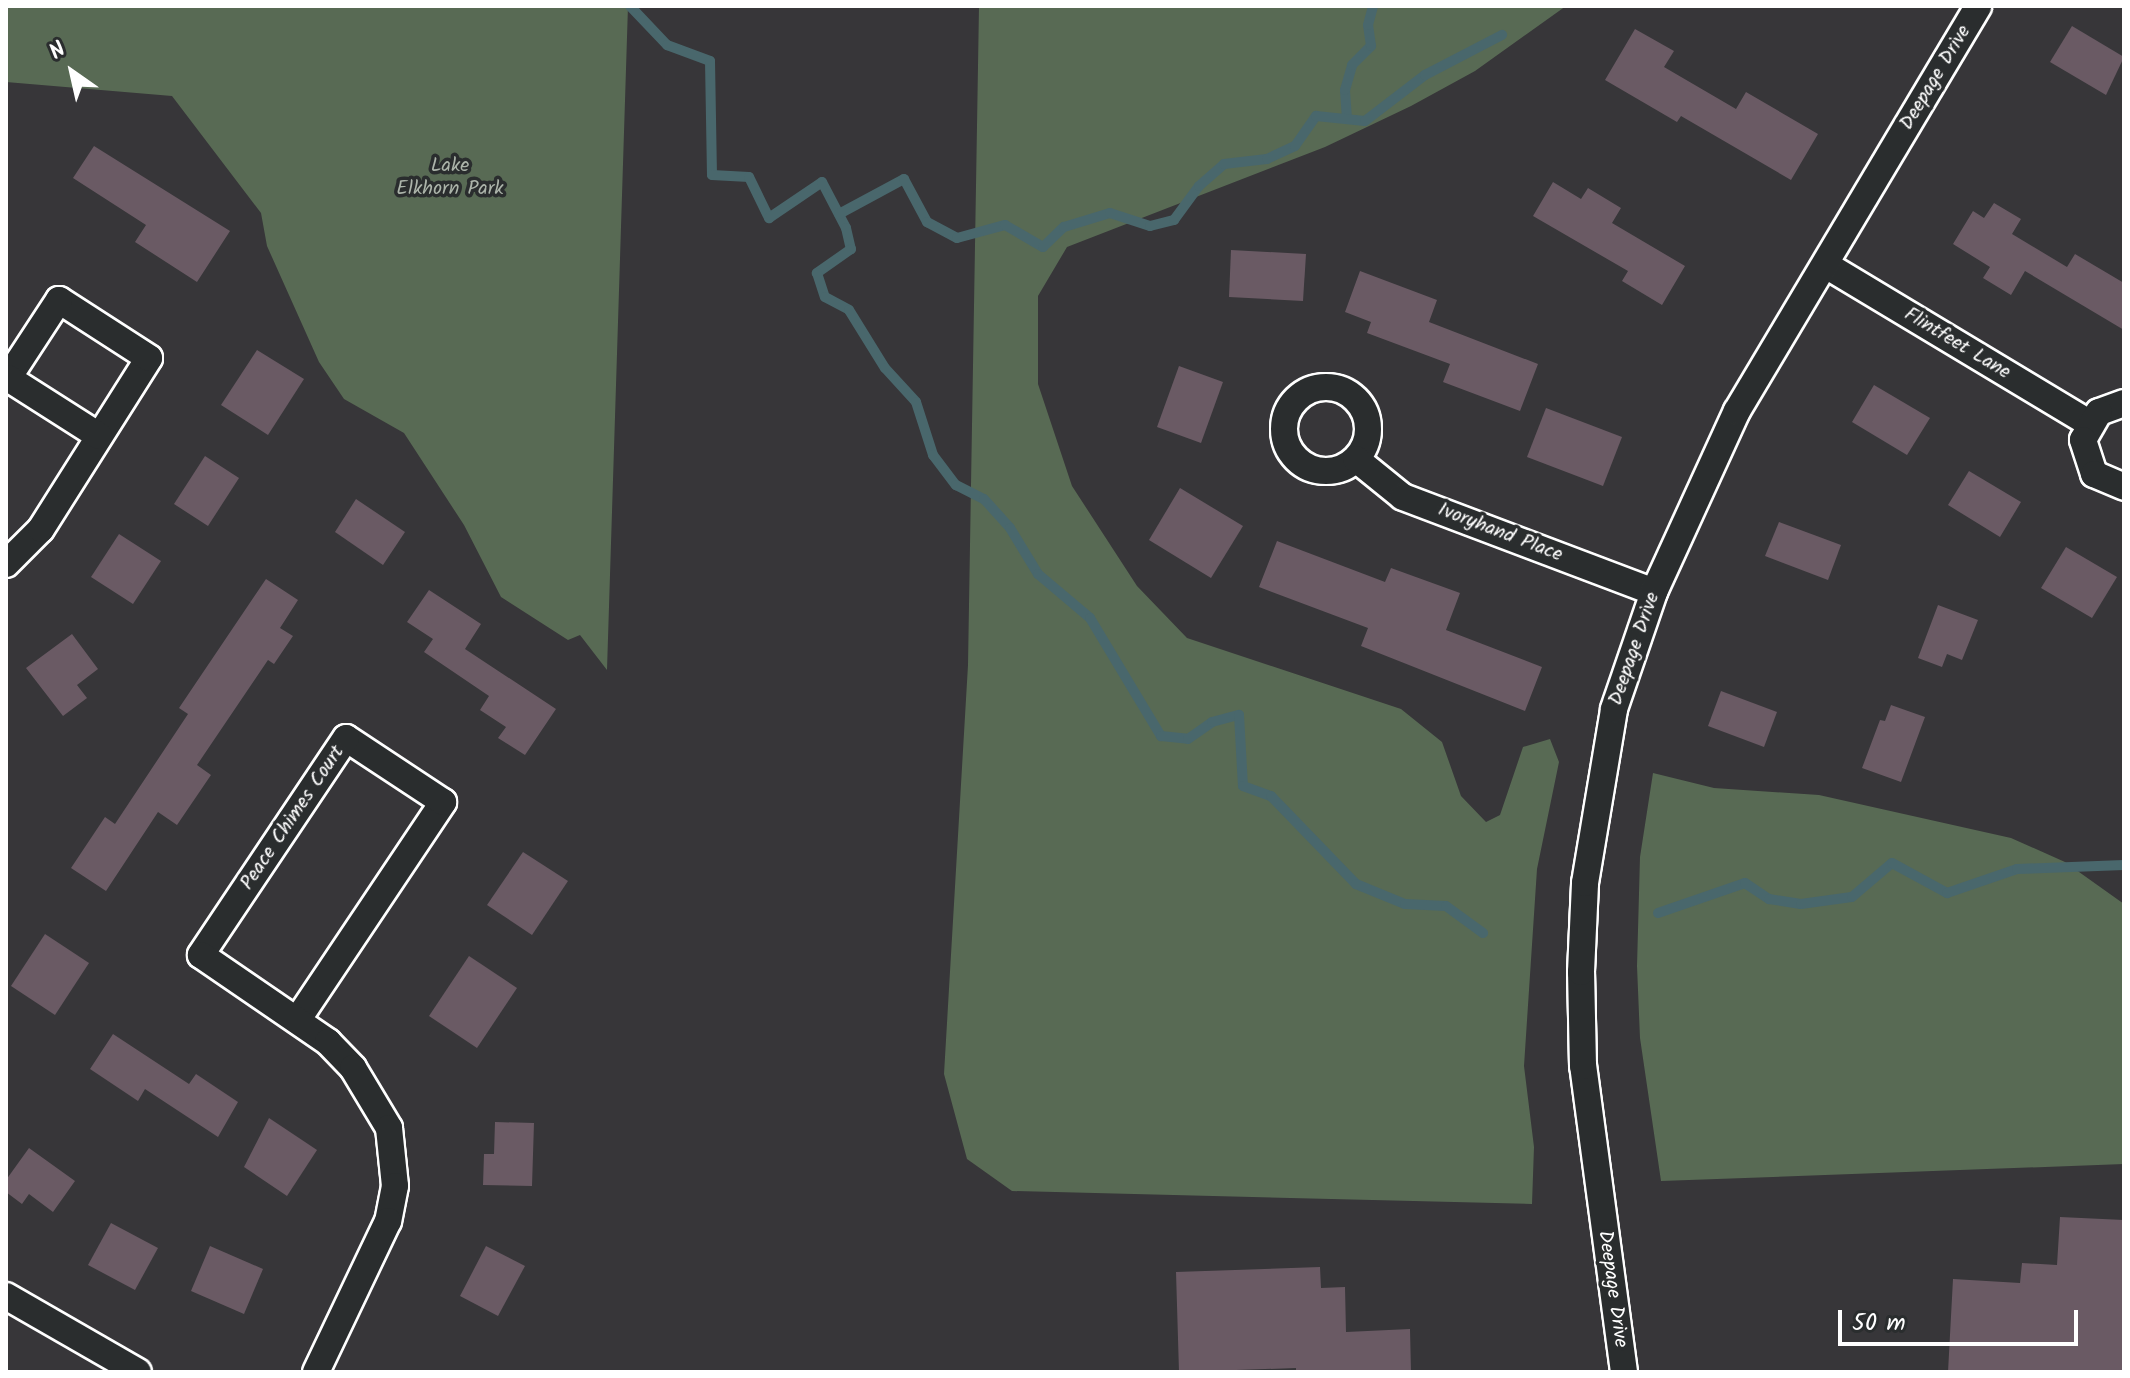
<!DOCTYPE html>
<style>
body{margin:0}
#map{position:relative;width:2130px;height:1378px;overflow:hidden;background:#373639;font-family:Kalam,sans-serif}
div>[style]{position:absolute}
.green>*{inset:0;background:#586a54}
.stream>*{height:10px;margin:-5px;padding:0 5px;transform-origin:5px;border-radius:5px;background:#49676c}
.building>*{inset:0;background:#6a5a64}
.roads{filter:drop-shadow(2px 0 #fff) drop-shadow(-2px 0 #fff) drop-shadow(0 2px #fff) drop-shadow(0 -2px #fff)}
.street>*{height:26px;margin:-13px;padding:0 13px;transform-origin:13px;border-radius:13px;background:#2a2d2e}
.street>.ring{margin:-13px;padding:0;box-sizing:content-box;background:none;border:26px solid #2a2d2e;border-radius:50%}
span{translate:-50% -50%;white-space:nowrap;text-align:center;line-height:1.15;-webkit-text-stroke:7px #2a2d2e;paint-order:stroke}
.street-label{font-size:20px;color:#fff}
.park-label{font-size:20px;color:#acb4aa}
.frame{position:absolute;inset:0;border:8px solid #fff;pointer-events:none}
.north{position:absolute;left:32px;top:32px;width:80px;height:80px;-webkit-text-stroke:6px #2a2d2e;paint-order:stroke;rotate:326deg;font-size:22px;font-weight:700;line-height:32px;text-align:center;color:#fff}
.north::after{content:'';display:block;margin:auto;width:28px;height:36px;background:#fff;clip-path:polygon(50% 0,100% 100%,50% 72%,0 100%)}
.scale{position:absolute;left:1838px;top:1310px;width:240px;height:36px;box-sizing:border-box;border:4px solid #fff;border-top:0;padding-left:10px;font-size:24px;line-height:28px;white-space:nowrap;color:#fff;-webkit-text-stroke:6px #2a2d2e;paint-order:stroke}
</style>
<div id="map">
<div class="green">
<i style="clip-path:polygon(6px 6px,628px 6px,607px 670px,580px 635px,568px 640px,501px 597px,464px 525px,404px 433px,344px 399px,319px 362px,267px 246px,261px 213px,172px 96px,6px 82px)"></i>
<i style="clip-path:polygon(979px 6px,1566px 6px,1475px 71px,1411px 106px,1325px 147px,1067px 247px,1038px 296px,1038px 384px,1072px 486px,1137px 586px,1187px 638px,1401px 709px,1442px 742px,1461px 796px,1486px 822px,1500px 815px,1523px 747px,1550px 739px,1559px 762px,1537px 869px,1524px 1066px,1534px 1147px,1532px 1204px,1012px 1191px,967px 1159px,944px 1074px,968px 665px)"></i>
<i style="clip-path:polygon(1653px 773px,1714px 788px,1819px 795px,2011px 838px,2065px 862px,2124px 904px,2124px 1164px,1661px 1181px,1640px 1038px,1637px 966px,1640px 857px)"></i>
</div>
<div class="stream">
<i style="left:630px;top:6px;width:54px;rotate:46.5deg"></i>
<i style="left:667px;top:45px;width:46px;rotate:20.4deg"></i>
<i style="left:710px;top:61px;width:114px;rotate:89deg"></i>
<i style="left:712px;top:175px;width:37px;rotate:3deg"></i>
<i style="left:749px;top:177px;width:46px;rotate:64deg"></i>
<i style="left:769px;top:218px;width:64px;rotate:-34.2deg"></i>
<i style="left:822px;top:182px;width:52px;rotate:62.4deg"></i>
<i style="left:846px;top:228px;width:22px;rotate:77deg"></i>
<i style="left:851px;top:249px;width:42px;rotate:144.8deg"></i>
<i style="left:817px;top:273px;width:25px;rotate:72deg"></i>
<i style="left:825px;top:297px;width:27px;rotate:28deg"></i>
<i style="left:849px;top:310px;width:68px;rotate:58.2deg"></i>
<i style="left:885px;top:368px;width:46px;rotate:47.6deg"></i>
<i style="left:916px;top:402px;width:56px;rotate:72.2deg"></i>
<i style="left:933px;top:455px;width:38px;rotate:53deg"></i>
<i style="left:956px;top:485px;width:31px;rotate:27deg"></i>
<i style="left:984px;top:499px;width:39px;rotate:48deg"></i>
<i style="left:1010px;top:528px;width:54px;rotate:58.7deg"></i>
<i style="left:1038px;top:574px;width:68px;rotate:40.2deg"></i>
<i style="left:1090px;top:618px;width:138px;rotate:59deg"></i>
<i style="left:1161px;top:736px;width:27px;rotate:6deg"></i>
<i style="left:1188px;top:739px;width:29px;rotate:-35deg"></i>
<i style="left:1212px;top:722px;width:28px;rotate:-15deg"></i>
<i style="left:1239px;top:715px;width:71px;rotate:86.8deg"></i>
<i style="left:1243px;top:786px;width:30px;rotate:20deg"></i>
<i style="left:1271px;top:796px;width:122px;rotate:46deg"></i>
<i style="left:1356px;top:884px;width:53px;rotate:22.2deg"></i>
<i style="left:1405px;top:904px;width:41px;rotate:2.8deg"></i>
<i style="left:1446px;top:906px;width:46px;rotate:36.1deg"></i>
<i style="left:1347px;top:119px;width:29px;rotate:-94deg"></i>
<i style="left:1345px;top:90px;width:26px;rotate:-74deg"></i>
<i style="left:1352px;top:65px;width:27px;rotate:-45deg"></i>
<i style="left:1371px;top:46px;width:21px;rotate:-98deg"></i>
<i style="left:1368px;top:25px;width:20px;rotate:-75deg"></i>
<i style="left:839px;top:214px;width:74px;rotate:-28.3deg"></i>
<i style="left:904px;top:179px;width:49px;rotate:61.9deg"></i>
<i style="left:927px;top:222px;width:34px;rotate:28deg"></i>
<i style="left:957px;top:238px;width:50px;rotate:-15.2deg"></i>
<i style="left:1005px;top:225px;width:44px;rotate:30.1deg"></i>
<i style="left:1043px;top:247px;width:29px;rotate:-44deg"></i>
<i style="left:1064px;top:227px;width:48px;rotate:-16.9deg"></i>
<i style="left:1110px;top:213px;width:42px;rotate:18deg"></i>
<i style="left:1150px;top:226px;width:25px;rotate:-14deg"></i>
<i style="left:1174px;top:220px;width:42px;rotate:-53.7deg"></i>
<i style="left:1199px;top:186px;width:33px;rotate:-41deg"></i>
<i style="left:1224px;top:164px;width:43px;rotate:-6.6deg"></i>
<i style="left:1267px;top:159px;width:31px;rotate:-25deg"></i>
<i style="left:1295px;top:146px;width:37px;rotate:-55deg"></i>
<i style="left:1316px;top:116px;width:49px;rotate:5.8deg"></i>
<i style="left:1365px;top:121px;width:76px;rotate:-37.5deg"></i>
<i style="left:1425px;top:75px;width:87px;rotate:-27.5deg"></i>
<i style="left:1658px;top:913px;width:92px;rotate:-19deg"></i>
<i style="left:1745px;top:883px;width:29px;rotate:34deg"></i>
<i style="left:1769px;top:899px;width:32px;rotate:9deg"></i>
<i style="left:1801px;top:904px;width:51px;rotate:-7.8deg"></i>
<i style="left:1852px;top:897px;width:52px;rotate:-40.4deg"></i>
<i style="left:1892px;top:863px;width:63px;rotate:28.6deg"></i>
<i style="left:1947px;top:893px;width:74px;rotate:-18.9deg"></i>
<i style="left:2017px;top:869px;width:107px;rotate:-2.1deg"></i>
</div>
<div class="building">
<i style="clip-path:polygon(2072px 26px,2124px 57px,2106px 95px,2050px 62px)"></i>
<i style="clip-path:polygon(1635px 29px,1674px 51px,1664px 67px,1736px 109px,1746px 92px,1818px 134px,1791px 180px,1681px 116px,1677px 122px,1605px 80px)"></i>
<i style="clip-path:polygon(94px 146px,230px 231px,197px 282px,135px 242px,146px 225px,73px 178px)"></i>
<i style="clip-path:polygon(1553px 182px,1581px 199px,1588px 188px,1621px 208px,1612px 223px,1685px 266px,1662px 305px,1622px 281px,1628px 271px,1533px 216px)"></i>
<i style="clip-path:polygon(1994px 203px,2021px 219px,2012px 234px,2067px 267px,2075px 254px,2124px 283px,2124px 330px,2025px 271px,2011px 295px,1983px 278px,1990px 267px,1953px 244px,1973px 211px,1984px 218px)"></i>
<i style="clip-path:polygon(1231px 250px,1306px 254px,1303px 301px,1229px 297px)"></i>
<i style="clip-path:polygon(1360px 271px,1437px 300px,1429px 322px,1538px 364px,1520px 411px,1443px 382px,1450px 364px,1367px 333px,1371px 322px,1345px 312px)"></i>
<i style="clip-path:polygon(257px 350px,304px 379px,268px 435px,221px 405px)"></i>
<i style="clip-path:polygon(1179px 366px,1223px 382px,1201px 443px,1157px 427px)"></i>
<i style="clip-path:polygon(1874px 385px,1930px 418px,1907px 455px,1852px 422px)"></i>
<i style="clip-path:polygon(1546px 408px,1622px 437px,1603px 486px,1527px 457px)"></i>
<i style="clip-path:polygon(205px 456px,239px 478px,208px 526px,174px 504px)"></i>
<i style="clip-path:polygon(1969px 471px,2021px 502px,2000px 537px,1948px 505px)"></i>
<i style="clip-path:polygon(1180px 488px,1243px 526px,1211px 578px,1149px 540px)"></i>
<i style="clip-path:polygon(356px 499px,405px 532px,383px 565px,335px 532px)"></i>
<i style="clip-path:polygon(1779px 522px,1841px 545px,1828px 580px,1765px 556px)"></i>
<i style="clip-path:polygon(119px 534px,161px 561px,133px 604px,91px 577px)"></i>
<i style="clip-path:polygon(1277px 541px,1385px 582px,1391px 568px,1460px 593px,1446px 630px,1542px 667px,1525px 711px,1361px 646px,1368px 628px,1259px 587px)"></i>
<i style="clip-path:polygon(2066px 547px,2117px 577px,2092px 618px,2041px 588px)"></i>
<i style="clip-path:polygon(266px 579px,298px 600px,280px 628px,293px 636px,274px 664px,268px 660px,197px 765px,211px 775px,177px 825px,158px 812px,106px 891px,71px 868px,105px 817px,115px 824px,188px 714px,179px 708px)"></i>
<i style="clip-path:polygon(429px 590px,481px 624px,465px 649px,556px 709px,525px 755px,498px 738px,506px 727px,480px 710px,489px 696px,424px 652px,433px 639px,407px 622px)"></i>
<i style="clip-path:polygon(1938px 605px,1978px 620px,1962px 660px,1947px 654px,1942px 667px,1918px 658px)"></i>
<i style="clip-path:polygon(72px 634px,98px 669px,77px 685px,87px 698px,63px 716px,26px 668px)"></i>
<i style="clip-path:polygon(1721px 691px,1777px 712px,1764px 747px,1708px 726px)"></i>
<i style="clip-path:polygon(1891px 705px,1925px 717px,1901px 782px,1862px 768px,1880px 720px,1885px 721px)"></i>
<i style="clip-path:polygon(523px 852px,568px 881px,532px 935px,487px 905px)"></i>
<i style="clip-path:polygon(45px 934px,89px 963px,55px 1015px,11px 986px)"></i>
<i style="clip-path:polygon(469px 956px,517px 988px,477px 1048px,429px 1016px)"></i>
<i style="clip-path:polygon(113px 1034px,189px 1084px,196px 1074px,238px 1102px,218px 1137px,145px 1089px,138px 1101px,90px 1069px)"></i>
<i style="clip-path:polygon(269px 1118px,317px 1150px,287px 1196px,244px 1167px)"></i>
<i style="clip-path:polygon(495px 1122px,534px 1123px,532px 1186px,483px 1185px,484px 1154px,494px 1154px)"></i>
<i style="clip-path:polygon(29px 1148px,75px 1181px,53px 1212px,29px 1194px,22px 1204px,6px 1192px,6px 1180px)"></i>
<i style="clip-path:polygon(2060px 1217px,2124px 1220px,2124px 1372px,1948px 1372px,1953px 1279px,2020px 1283px,2022px 1263px,2057px 1265px)"></i>
<i style="clip-path:polygon(111px 1223px,158px 1248px,135px 1290px,88px 1265px)"></i>
<i style="clip-path:polygon(210px 1246px,263px 1269px,244px 1314px,191px 1291px)"></i>
<i style="clip-path:polygon(486px 1246px,525px 1266px,498px 1316px,460px 1296px)"></i>
<i style="clip-path:polygon(1320px 1267px,1321px 1288px,1345px 1287px,1346px 1332px,1410px 1329px,1411px 1372px,1296px 1372px,1296px 1368px,1179px 1372px,1176px 1272px)"></i>
</div>
<div class="roads">
<div class="street">
<i style="left:1826px;top:265px;width:307px;rotate:31deg"></i>
<i class="ring" style="left:1284px;top:387px;width:58px;height:58px"></i>
<i style="left:2124px;top:403px;width:27px;rotate:160deg"></i>
<i style="left:2099px;top:412px;width:32px;rotate:120deg"></i>
<i style="left:2083px;top:440px;width:36px;rotate:72deg"></i>
<i style="left:2094px;top:474px;width:33px;rotate:23deg"></i>
<i style="left:1356px;top:459px;width:60px;rotate:39deg"></i>
<i style="left:1403px;top:497px;width:268px;rotate:20.7deg"></i>
<i style="left:6px;top:564px;width:49px;rotate:-45deg"></i>
<i style="left:41px;top:529px;width:202px;rotate:-57.7deg"></i>
<i style="left:149px;top:358px;width:107px;rotate:-147.2deg"></i>
<i style="left:59px;top:300px;width:93px;rotate:123.2deg"></i>
<i style="left:8px;top:378px;width:108px;rotate:32.5deg"></i>
<i style="left:298px;top:1019px;width:261px;rotate:-56.2deg"></i>
<i style="left:443px;top:802px;width:116px;rotate:-146.6deg"></i>
<i style="left:346px;top:738px;width:261px;rotate:123.8deg"></i>
<i style="left:201px;top:955px;width:154px;rotate:34.4deg"></i>
<i style="left:328px;top:1042px;width:36px;rotate:46deg"></i>
<i style="left:353px;top:1068px;width:70px;rotate:59deg"></i>
<i style="left:389px;top:1128px;width:58px;rotate:84.1deg"></i>
<i style="left:395px;top:1186px;width:36px;rotate:101deg"></i>
<i style="left:388px;top:1221px;width:167px;rotate:115.5deg"></i>
<i style="left:6px;top:1296px;width:152px;rotate:29.9deg"></i>
<i style="left:1624px;top:1372px;width:309px;rotate:-97.6deg"></i>
<i style="left:1583px;top:1066px;width:94px;rotate:-91.2deg"></i>
<i style="left:1581px;top:972px;width:89px;rotate:-87.4deg"></i>
<i style="left:1585px;top:883px;width:176px;rotate:-80.5deg"></i>
<i style="left:1614px;top:709px;width:124px;rotate:-71.1deg"></i>
<i style="left:1654px;top:592px;width:199px;rotate:-65.4deg"></i>
<i style="left:1737px;top:411px;width:471px;rotate:-59.2deg"></i>
</div>
</div>
<div class="street-label">
<span style="left:1936px;top:78px;rotate:-59deg">Deepage Drive</span>
<span style="left:1957px;top:344px;rotate:31deg">Flintfeet Lane</span>
<span style="left:1500px;top:533px;rotate:21deg">Ivoryhand Place</span>
<span style="left:1635px;top:649px;rotate:-71deg">Deepage Drive</span>
<span style="left:293px;top:818px;rotate:-56deg">Peace Chimes Court</span>
<span style="left:1612px;top:1289px;rotate:82deg">Deepage Drive</span>
</div>
<div class="park-label">
<span style="left:450px;top:178px">Lake<br>Elkhorn Park</span>
</div>
<div class="frame"></div>
<div class="north">N</div>
<div class="scale">50 m</div>
</div>
